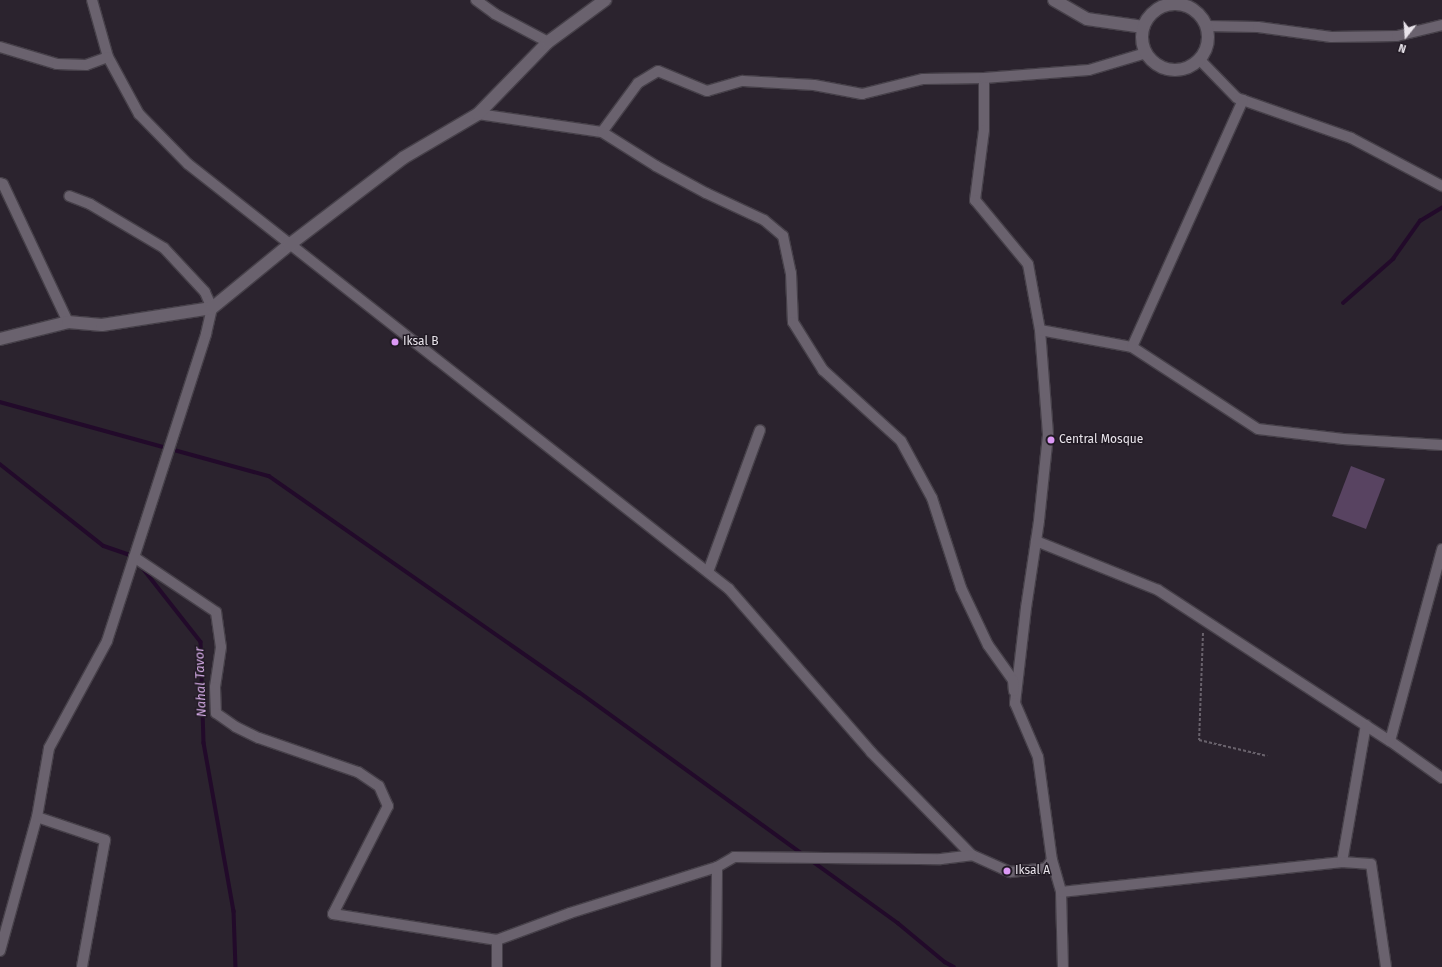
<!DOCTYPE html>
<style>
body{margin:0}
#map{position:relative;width:1442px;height:967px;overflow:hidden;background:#2b232e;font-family:"Fira Sans",sans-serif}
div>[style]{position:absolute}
.green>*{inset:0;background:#584361}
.stream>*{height:3.5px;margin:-1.75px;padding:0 1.75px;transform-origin:1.75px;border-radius:1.75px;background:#220a2a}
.path>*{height:2px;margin-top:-1px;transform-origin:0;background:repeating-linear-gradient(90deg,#69626c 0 3px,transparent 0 5px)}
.roads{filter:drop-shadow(1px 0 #464049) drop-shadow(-1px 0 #464049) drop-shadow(0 1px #464049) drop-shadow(0 -1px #464049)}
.minor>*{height:10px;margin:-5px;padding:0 5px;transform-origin:5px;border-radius:5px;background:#6a626e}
.tertiary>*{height:12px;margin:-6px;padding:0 6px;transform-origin:6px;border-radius:6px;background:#6a626e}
.secondary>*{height:12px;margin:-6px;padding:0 6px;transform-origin:6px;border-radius:6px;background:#6a626e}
.secondary>.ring{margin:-6px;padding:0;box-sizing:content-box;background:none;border:12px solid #6a626e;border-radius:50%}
.dots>*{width:11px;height:11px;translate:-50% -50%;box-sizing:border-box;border:2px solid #211a24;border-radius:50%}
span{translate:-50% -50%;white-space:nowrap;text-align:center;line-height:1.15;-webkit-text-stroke:3px #211a24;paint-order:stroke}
.poi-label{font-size:12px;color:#e9e4eb}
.left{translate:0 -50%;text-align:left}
.water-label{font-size:13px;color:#dcb1ee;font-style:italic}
.north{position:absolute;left:1386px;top:16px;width:40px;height:40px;-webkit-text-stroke:3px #211a24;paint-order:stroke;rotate:197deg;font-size:11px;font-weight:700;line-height:16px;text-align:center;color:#e9e4eb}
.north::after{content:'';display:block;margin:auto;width:14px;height:18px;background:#e9e4eb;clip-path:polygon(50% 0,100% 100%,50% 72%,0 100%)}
</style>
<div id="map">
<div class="green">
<i style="clip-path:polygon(1351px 466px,1385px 479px,1366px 529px,1332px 516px)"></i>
</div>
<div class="stream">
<i style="left:1343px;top:303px;width:67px;rotate:-41.3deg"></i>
<i style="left:1393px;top:259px;width:47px;rotate:-54.6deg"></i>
<i style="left:1420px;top:221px;width:26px;rotate:-31deg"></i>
<i style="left:0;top:402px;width:279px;rotate:15.4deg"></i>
<i style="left:269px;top:476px;width:378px;rotate:34.9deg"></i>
<i style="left:579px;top:692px;width:278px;rotate:35.9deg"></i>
<i style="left:0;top:464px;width:132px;rotate:38.3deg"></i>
<i style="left:104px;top:546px;width:31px;rotate:19deg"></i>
<i style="left:142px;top:567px;width:95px;rotate:51.8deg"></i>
<i style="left:201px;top:642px;width:101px;rotate:88.3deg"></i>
<i style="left:204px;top:743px;width:171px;rotate:79.9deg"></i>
<i style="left:234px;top:911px;width:56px;rotate:88deg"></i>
<i style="left:812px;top:861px;width:106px;rotate:35.8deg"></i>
<i style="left:898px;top:923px;width:61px;rotate:39.7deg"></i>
<i style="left:945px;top:962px;width:10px;rotate:29deg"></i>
</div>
<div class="path">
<i style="left:1203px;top:633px;width:107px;rotate:92.1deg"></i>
<i style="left:1199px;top:740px;width:70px;rotate:13.2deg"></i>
</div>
<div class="roads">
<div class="minor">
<i style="left:92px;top:0;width:59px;rotate:74.3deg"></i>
<i style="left:108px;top:57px;width:65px;rotate:61.5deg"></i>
<i style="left:139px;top:114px;width:70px;rotate:45.6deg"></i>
<i style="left:188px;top:164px;width:688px;rotate:38.15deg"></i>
<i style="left:729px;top:589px;width:216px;rotate:48.9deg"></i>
<i style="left:871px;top:752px;width:144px;rotate:45.6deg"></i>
<i style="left:972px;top:855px;width:42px;rotate:24.1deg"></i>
<i style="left:1010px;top:872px;width:36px;rotate:-6deg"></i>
<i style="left:1046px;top:868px;width:10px;rotate:-53deg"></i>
<i style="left:476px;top:0;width:24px;rotate:36deg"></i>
<i style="left:495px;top:14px;width:60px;rotate:27.8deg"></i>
<i style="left:1206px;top:26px;width:52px;rotate:1.1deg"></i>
<i style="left:1258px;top:27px;width:74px;rotate:7.8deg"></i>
<i style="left:1331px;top:37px;width:66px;rotate:-0.9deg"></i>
<i style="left:1397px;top:36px;width:46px;rotate:-13.7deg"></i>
<i style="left:0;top:47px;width:59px;rotate:16.6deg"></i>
<i style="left:57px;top:64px;width:29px;rotate:2deg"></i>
<i style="left:86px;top:65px;width:23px;rotate:-20deg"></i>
<i style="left:1199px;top:59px;width:54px;rotate:45.7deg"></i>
<i style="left:1237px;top:98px;width:121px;rotate:19.3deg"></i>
<i style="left:1351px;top:138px;width:103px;rotate:27.8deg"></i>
<i style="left:984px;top:78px;width:52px;rotate:90deg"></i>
<i style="left:984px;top:130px;width:71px;rotate:97.3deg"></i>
<i style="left:975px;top:200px;width:83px;rotate:50.4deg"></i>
<i style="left:1028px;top:264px;width:67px;rotate:79.7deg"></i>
<i style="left:1040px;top:330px;width:105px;rotate:85.6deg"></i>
<i style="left:1048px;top:435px;width:86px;rotate:96deg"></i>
<i style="left:1039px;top:521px;width:88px;rotate:98.5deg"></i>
<i style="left:1026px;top:608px;width:96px;rotate:96.6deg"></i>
<i style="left:1015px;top:703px;width:59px;rotate:66.9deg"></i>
<i style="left:1038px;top:757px;width:104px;rotate:82.3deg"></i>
<i style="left:1052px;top:860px;width:33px;rotate:74deg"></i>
<i style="left:1061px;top:892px;width:75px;rotate:88.5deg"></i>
<i style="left:478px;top:114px;width:125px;rotate:8.3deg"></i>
<i style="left:602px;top:132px;width:61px;rotate:-53.7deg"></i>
<i style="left:638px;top:83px;width:23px;rotate:-31deg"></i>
<i style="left:658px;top:71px;width:53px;rotate:22.2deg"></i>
<i style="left:707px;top:91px;width:37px;rotate:-16deg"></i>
<i style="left:743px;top:81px;width:71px;rotate:3.2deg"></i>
<i style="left:814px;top:85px;width:49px;rotate:10.6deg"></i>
<i style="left:862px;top:94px;width:63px;rotate:-13.8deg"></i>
<i style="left:923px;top:79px;width:61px;rotate:-0.9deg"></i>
<i style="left:984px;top:78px;width:105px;rotate:-4.4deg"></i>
<i style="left:1089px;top:70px;width:59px;rotate:-16.6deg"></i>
<i style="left:602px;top:132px;width:64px;rotate:32.2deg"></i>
<i style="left:656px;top:166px;width:57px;rotate:28.4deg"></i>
<i style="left:706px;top:193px;width:64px;rotate:25deg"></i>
<i style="left:764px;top:220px;width:25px;rotate:40deg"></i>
<i style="left:783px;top:236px;width:38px;rotate:78deg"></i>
<i style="left:791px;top:273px;width:49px;rotate:87.7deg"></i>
<i style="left:793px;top:322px;width:57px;rotate:58deg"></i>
<i style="left:823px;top:370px;width:105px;rotate:42.3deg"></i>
<i style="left:901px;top:441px;width:65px;rotate:61.5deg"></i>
<i style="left:932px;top:498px;width:95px;rotate:72.1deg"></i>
<i style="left:961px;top:588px;width:63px;rotate:64.7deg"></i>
<i style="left:988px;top:645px;width:43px;rotate:54.5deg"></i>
<i style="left:1013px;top:680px;width:11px;rotate:85deg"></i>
<i style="left:0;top:183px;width:3px;rotate:18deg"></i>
<i style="left:3px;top:184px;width:153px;rotate:64.8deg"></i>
<i style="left:1040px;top:330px;width:94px;rotate:10.5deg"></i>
<i style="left:1132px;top:347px;width:150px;rotate:33.1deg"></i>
<i style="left:1258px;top:429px;width:86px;rotate:6.7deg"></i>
<i style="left:1343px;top:439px;width:99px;rotate:3.5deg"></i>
<i style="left:1132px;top:347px;width:271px;rotate:-65.8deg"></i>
<i style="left:1036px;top:541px;width:131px;rotate:21.9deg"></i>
<i style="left:1158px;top:590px;width:277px;rotate:33.1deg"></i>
<i style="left:1390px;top:741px;width:64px;rotate:35.4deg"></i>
<i style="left:134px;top:557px;width:99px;rotate:33.9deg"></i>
<i style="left:216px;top:612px;width:35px;rotate:82deg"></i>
<i style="left:221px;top:647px;width:40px;rotate:98.5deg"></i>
<i style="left:215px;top:687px;width:26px;rotate:88deg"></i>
<i style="left:216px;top:713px;width:24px;rotate:35deg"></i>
<i style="left:236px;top:727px;width:25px;rotate:26deg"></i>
<i style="left:259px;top:738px;width:105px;rotate:19deg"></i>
<i style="left:358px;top:772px;width:25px;rotate:34deg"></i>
<i style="left:379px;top:786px;width:22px;rotate:66deg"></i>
<i style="left:388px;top:806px;width:121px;rotate:117deg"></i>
<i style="left:333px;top:914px;width:166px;rotate:9deg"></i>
<i style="left:497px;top:940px;width:78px;rotate:-20.3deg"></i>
<i style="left:570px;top:913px;width:154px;rotate:-17.4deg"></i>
<i style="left:717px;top:867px;width:20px;rotate:-30deg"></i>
<i style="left:734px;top:857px;width:207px;rotate:0.6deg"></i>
<i style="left:941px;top:859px;width:31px;rotate:-7deg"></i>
<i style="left:708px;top:572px;width:151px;rotate:-69.9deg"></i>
<i style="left:1390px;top:741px;width:199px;rotate:-74.8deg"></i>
<i style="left:37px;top:817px;width:72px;rotate:18.7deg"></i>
<i style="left:105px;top:840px;width:129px;rotate:100.3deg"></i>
<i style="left:1342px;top:862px;width:139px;rotate:-80.1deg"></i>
<i style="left:1061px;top:892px;width:283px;rotate:-6.1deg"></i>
<i style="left:1342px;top:862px;width:29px;rotate:4deg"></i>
<i style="left:1371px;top:864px;width:104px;rotate:81.7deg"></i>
<i style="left:0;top:951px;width:139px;rotate:-74.6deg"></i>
<i style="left:37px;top:817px;width:70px;rotate:-80.1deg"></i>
<i style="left:49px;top:748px;width:122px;rotate:-61.5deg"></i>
<i style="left:107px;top:641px;width:323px;rotate:-72.1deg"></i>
<i style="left:206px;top:334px;width:27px;rotate:-77deg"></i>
<i style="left:212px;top:308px;width:17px;rotate:-114deg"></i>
<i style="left:205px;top:292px;width:60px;rotate:-133deg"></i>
<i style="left:164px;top:248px;width:86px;rotate:-149.3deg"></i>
<i style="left:90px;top:204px;width:22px;rotate:-159deg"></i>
<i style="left:497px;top:967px;width:27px;rotate:-90deg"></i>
<i style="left:716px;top:967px;width:100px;rotate:-89.4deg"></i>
</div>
<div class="tertiary">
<i style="left:1054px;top:0;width:38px;rotate:30deg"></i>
<i style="left:1087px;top:19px;width:57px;rotate:8.1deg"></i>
<i style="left:0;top:339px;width:70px;rotate:-14deg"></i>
<i style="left:68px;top:322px;width:34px;rotate:5deg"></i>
<i style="left:102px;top:325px;width:111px;rotate:-8.8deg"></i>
<i style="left:212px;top:308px;width:99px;rotate:-39.3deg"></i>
<i style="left:289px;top:245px;width:143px;rotate:-37.3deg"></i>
<i style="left:403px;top:158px;width:87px;rotate:-30.4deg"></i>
<i style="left:478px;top:114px;width:100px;rotate:-45.8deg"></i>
<i style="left:548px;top:42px;width:71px;rotate:-36.4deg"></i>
</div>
<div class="secondary">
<i class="ring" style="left:1142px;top:4px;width:54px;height:54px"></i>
</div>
</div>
<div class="dots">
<i style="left:395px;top:342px;background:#dc99f5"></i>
<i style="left:1051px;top:440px;background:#dc99f5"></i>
<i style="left:1007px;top:871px;background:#dc99f5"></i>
</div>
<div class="poi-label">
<span class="left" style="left:403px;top:342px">Iksal B</span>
<span class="left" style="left:1059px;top:440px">Central Mosque</span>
<span class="left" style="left:1015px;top:871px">Iksal A</span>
</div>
<div class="water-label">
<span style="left:201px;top:682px;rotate:-92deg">Nahal Tavor</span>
</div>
<div class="north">N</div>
</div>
